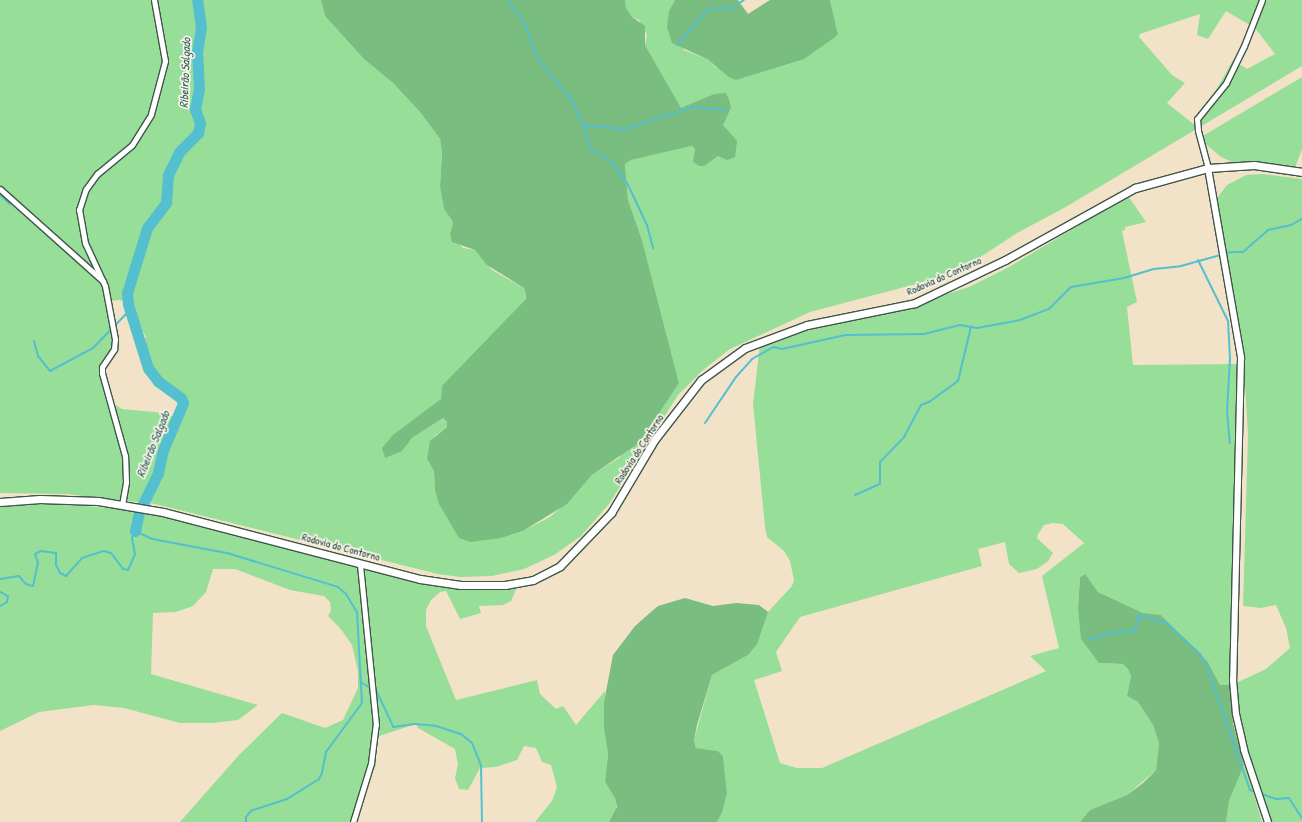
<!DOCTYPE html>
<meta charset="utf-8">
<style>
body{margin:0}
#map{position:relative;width:1302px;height:822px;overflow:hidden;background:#f2e3c8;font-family:"Patrick Hand",sans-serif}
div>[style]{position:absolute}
.green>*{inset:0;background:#97de98}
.forest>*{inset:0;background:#79bd80}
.stream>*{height:2px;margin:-1px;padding:0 1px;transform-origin:1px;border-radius:1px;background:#54bfcf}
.river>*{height:11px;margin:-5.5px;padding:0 5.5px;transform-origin:5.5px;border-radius:5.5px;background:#54bfcf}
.roads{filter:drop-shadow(1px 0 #3f564a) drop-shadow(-1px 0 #3f564a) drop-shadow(0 1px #3f564a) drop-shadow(0 -1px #3f564a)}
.minor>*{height:5px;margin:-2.5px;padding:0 2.5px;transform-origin:2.5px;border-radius:2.5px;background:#fff}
.tertiary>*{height:6px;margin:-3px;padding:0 3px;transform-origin:3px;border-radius:3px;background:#fff}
.secondary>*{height:7px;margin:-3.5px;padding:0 3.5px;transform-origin:3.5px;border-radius:3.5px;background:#fff}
span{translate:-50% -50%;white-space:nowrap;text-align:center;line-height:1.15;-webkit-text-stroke:3.5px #f7f3e8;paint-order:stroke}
.street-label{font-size:11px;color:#1f3d34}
.water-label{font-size:12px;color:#2c5e5b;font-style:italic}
</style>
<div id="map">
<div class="green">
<i style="clip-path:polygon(evenodd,0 0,321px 0,325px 16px,364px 59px,393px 83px,420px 112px,440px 139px,442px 153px,440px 187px,444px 209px,453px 222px,450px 234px,463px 248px,475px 250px,492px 270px,524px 288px,526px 299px,442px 393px,441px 399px,430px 409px,408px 443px,412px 438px,443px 418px,447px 422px,447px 427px,435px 436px,427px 459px,434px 471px,435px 490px,501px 538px,523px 531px,550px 517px,574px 496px,592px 475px,619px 458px,679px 383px,642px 240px,628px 200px,625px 164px,631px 160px,692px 146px,695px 149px,694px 160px,720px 156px,730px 134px,723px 125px,723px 121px,730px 111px,714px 94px,681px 109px,645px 45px,647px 35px,639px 20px,632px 17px,626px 8px,625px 0,675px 0,669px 11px,684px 50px,707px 59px,717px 68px,838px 36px,830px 0,1302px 0,1302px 66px,1064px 208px,1017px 233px,976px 260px,931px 280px,810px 312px,730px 349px,703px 370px,678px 395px,609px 504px,581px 536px,554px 555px,524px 569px,492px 576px,460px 577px,438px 574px,155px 504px,66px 494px,0 493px,0 0,1226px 11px,1255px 28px,1275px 54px,1247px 69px,1233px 60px,1196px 126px,1167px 103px,1185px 83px,1172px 75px,1139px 37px,1140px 34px,1200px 14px,1197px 35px,1208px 39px,1226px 11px,0 0,120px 300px,127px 303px,146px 337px,142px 344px,145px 357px,163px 381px,181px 392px,186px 400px,182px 418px,178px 421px,174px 421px,173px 417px,165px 413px,122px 409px,114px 404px,110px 398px,104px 370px,114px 353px,118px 337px,110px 301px,120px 300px)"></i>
<i style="clip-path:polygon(1302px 77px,1302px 149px,1295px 168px,1232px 162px,1221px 157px,1202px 141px,1196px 140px)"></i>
<i style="clip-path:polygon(1263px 174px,1302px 179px,1302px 822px,1272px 822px,1246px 755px,1237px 708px,1238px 682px,1266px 669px,1290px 648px,1286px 628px,1276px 605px,1261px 608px,1243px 606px,1248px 435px,1244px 366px,1213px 221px,1214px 202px,1227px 185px,1246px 175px)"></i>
<i style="clip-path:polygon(evenodd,1128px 196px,1146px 222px,1125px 227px,1125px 230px,1122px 231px,1137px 302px,1127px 307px,1133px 365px,1238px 364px,1239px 395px,1231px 685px,1220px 685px,1208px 662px,1161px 615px,1143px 613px,1098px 592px,1084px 574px,1080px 577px,1078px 607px,1099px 663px,1124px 664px,1128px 669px,1131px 676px,1127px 696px,1138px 702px,1153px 725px,1159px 743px,1156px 770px,1127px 795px,1090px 810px,1080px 822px,717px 822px,727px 793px,723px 756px,718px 751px,696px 748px,694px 740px,712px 675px,748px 655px,768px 612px,792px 586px,794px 580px,790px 561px,784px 551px,767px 537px,765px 527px,753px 404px,760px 344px,782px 336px,926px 301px,969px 287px,1009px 267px,1128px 196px,1053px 523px,1063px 524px,1084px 543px,1042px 576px,1059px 648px,1030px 656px,1046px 671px,822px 768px,797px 768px,780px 763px,754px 680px,782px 671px,776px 652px,800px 617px,982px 566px,978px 549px,1005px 542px,1009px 564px,1019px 573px,1037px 569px,1048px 561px,1053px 553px,1037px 538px,1038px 534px,1044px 525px,1053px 523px)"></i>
<i style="clip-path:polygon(0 504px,64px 504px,129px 510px,172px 517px,436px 584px,514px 582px,516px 589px,511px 601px,503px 605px,479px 606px,481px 613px,460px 619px,446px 591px,440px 592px,431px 600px,426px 610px,426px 626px,456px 700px,537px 680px,540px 694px,556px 709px,563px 706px,576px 725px,605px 691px,604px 729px,608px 754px,605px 782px,615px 798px,617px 811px,609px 822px,535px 822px,552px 801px,557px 787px,551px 765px,542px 762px,536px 748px,524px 746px,517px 760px,496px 767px,480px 768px,468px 790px,459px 789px,455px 778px,458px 764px,455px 749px,418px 728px,416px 724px,373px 738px,376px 765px,354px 813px,354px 822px,180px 822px,239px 755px,282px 713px,325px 728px,343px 720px,358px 688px,358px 671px,352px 645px,340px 628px,328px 616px,331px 610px,330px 602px,324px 596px,290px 590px,235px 569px,213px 569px,206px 592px,193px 606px,176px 612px,153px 613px,151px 674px,258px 705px,238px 720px,213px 723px,180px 723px,124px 708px,94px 705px,39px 712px,0 731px)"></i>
<i style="clip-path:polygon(1244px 765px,1249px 778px,1262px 822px,1226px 822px,1229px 801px)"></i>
</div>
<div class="forest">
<i style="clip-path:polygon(321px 0,625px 0,626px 8px,632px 17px,645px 26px,645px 45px,681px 108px,714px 94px,726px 93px,729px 99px,731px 108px,723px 125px,737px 141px,735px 157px,727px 160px,718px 156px,704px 166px,699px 166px,693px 162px,695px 149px,692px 146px,631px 160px,625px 164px,628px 200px,642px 240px,679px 383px,639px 443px,592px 475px,567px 504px,523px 531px,501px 538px,470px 542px,459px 538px,439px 504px,435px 490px,434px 471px,427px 459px,430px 441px,447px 427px,447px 422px,443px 418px,412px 438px,402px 451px,385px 458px,382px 448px,393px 435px,441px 399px,442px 386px,526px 299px,526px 296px,524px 288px,487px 265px,475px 250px,452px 242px,450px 234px,453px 222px,444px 209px,440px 187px,442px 153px,440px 139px,420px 112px,393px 83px,364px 59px,325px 16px)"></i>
<i style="clip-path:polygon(675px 0,738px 0,748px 14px,770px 0,830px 0,838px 35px,804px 59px,736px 80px,729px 77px,707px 59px,672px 43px,667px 27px,669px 11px)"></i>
<i style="clip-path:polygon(1085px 574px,1098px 592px,1143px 613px,1161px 615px,1208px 662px,1220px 685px,1231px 685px,1233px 723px,1244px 765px,1229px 801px,1226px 822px,1080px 822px,1090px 810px,1127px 795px,1143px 783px,1156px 770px,1159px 743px,1153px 725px,1138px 702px,1127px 696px,1131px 676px,1128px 669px,1123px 664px,1099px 663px,1081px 639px,1078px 607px,1080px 577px)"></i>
<i style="clip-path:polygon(685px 598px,713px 606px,736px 603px,759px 605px,768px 612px,757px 644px,748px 655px,712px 675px,697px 725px,694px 740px,696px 748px,718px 751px,723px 756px,727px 793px,722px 812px,717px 822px,609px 822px,617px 807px,615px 798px,605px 782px,608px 754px,604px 729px,604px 702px,613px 655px,635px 626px,651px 612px,658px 606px)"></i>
</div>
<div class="stream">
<i style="left:508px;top:0;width:29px;rotate:55deg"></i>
<i style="left:525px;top:24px;width:37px;rotate:70deg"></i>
<i style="left:538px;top:59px;width:52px;rotate:50.5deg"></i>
<i style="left:571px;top:99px;width:30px;rotate:64deg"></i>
<i style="left:584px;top:126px;width:23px;rotate:75deg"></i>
<i style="left:590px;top:148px;width:26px;rotate:32deg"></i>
<i style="left:612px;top:162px;width:28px;rotate:55deg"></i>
<i style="left:628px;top:185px;width:44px;rotate:64.6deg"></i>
<i style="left:647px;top:225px;width:24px;rotate:75deg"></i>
<i style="left:677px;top:45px;width:48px;rotate:-49.3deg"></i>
<i style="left:708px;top:9px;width:24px;rotate:-2deg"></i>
<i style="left:732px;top:8px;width:14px;rotate:-34deg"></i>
<i style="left:585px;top:126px;width:39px;rotate:4deg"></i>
<i style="left:624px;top:129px;width:72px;rotate:-17.7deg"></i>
<i style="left:693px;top:107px;width:34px;rotate:5deg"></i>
<i style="left:0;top:195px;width:13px;rotate:42deg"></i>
<i style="left:1198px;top:260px;width:68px;rotate:63.8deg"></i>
<i style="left:1228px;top:321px;width:37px;rotate:87deg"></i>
<i style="left:1230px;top:358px;width:53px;rotate:93.2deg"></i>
<i style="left:1227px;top:411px;width:32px;rotate:85deg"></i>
<i style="left:34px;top:341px;width:16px;rotate:75deg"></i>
<i style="left:38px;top:356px;width:19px;rotate:51deg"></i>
<i style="left:50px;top:371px;width:49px;rotate:-28.1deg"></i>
<i style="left:93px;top:348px;width:53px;rotate:-45.8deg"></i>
<i style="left:705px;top:423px;width:55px;rotate:-56deg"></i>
<i style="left:736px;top:377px;width:24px;rotate:-48deg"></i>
<i style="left:752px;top:359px;width:25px;rotate:-29deg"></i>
<i style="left:774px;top:347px;width:8px;rotate:14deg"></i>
<i style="left:782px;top:349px;width:65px;rotate:-12.5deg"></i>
<i style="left:845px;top:335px;width:79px;rotate:-0.7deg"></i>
<i style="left:924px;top:334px;width:37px;rotate:-14deg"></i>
<i style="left:960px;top:325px;width:17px;rotate:10deg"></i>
<i style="left:977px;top:328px;width:44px;rotate:-10.5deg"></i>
<i style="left:1020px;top:320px;width:31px;rotate:-21deg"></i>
<i style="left:1049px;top:309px;width:31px;rotate:-45deg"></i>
<i style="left:1071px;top:287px;width:54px;rotate:-9.6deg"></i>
<i style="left:1124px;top:278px;width:31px;rotate:-17deg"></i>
<i style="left:1154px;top:269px;width:27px;rotate:-6deg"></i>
<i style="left:1181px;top:266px;width:52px;rotate:-15.6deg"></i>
<i style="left:1231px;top:252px;width:12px"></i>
<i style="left:1243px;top:252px;width:33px;rotate:-41deg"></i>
<i style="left:1268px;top:230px;width:24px;rotate:-12deg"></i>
<i style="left:1291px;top:225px;width:13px;rotate:-29deg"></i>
<i style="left:855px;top:495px;width:27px;rotate:-24deg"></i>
<i style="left:880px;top:484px;width:22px;rotate:-90deg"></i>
<i style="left:880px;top:462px;width:35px;rotate:-46deg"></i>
<i style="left:904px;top:437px;width:36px;rotate:-62deg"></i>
<i style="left:921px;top:405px;width:9px;rotate:-21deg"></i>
<i style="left:929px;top:402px;width:36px;rotate:-36deg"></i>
<i style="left:958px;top:381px;width:56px;rotate:-76.5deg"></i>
<i style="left:0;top:579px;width:19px;rotate:-9deg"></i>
<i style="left:19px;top:576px;width:11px;rotate:49deg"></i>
<i style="left:26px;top:584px;width:7px;rotate:16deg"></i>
<i style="left:33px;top:586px;width:24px;rotate:-78deg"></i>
<i style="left:38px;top:563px;width:9px;rotate:-108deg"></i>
<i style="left:35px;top:554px;width:7px;rotate:-27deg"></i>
<i style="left:41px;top:551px;width:15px;rotate:8deg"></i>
<i style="left:56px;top:553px;width:12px;rotate:90deg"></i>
<i style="left:56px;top:565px;width:9px;rotate:63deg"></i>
<i style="left:60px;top:573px;width:7px;rotate:27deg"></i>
<i style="left:66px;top:576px;width:24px;rotate:-48deg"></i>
<i style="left:82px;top:558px;width:23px;rotate:-18deg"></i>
<i style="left:104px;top:551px;width:7px;rotate:16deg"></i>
<i style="left:111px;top:553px;width:20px;rotate:53deg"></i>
<i style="left:123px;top:569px;width:5px;rotate:11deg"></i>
<i style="left:128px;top:570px;width:17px;rotate:-66deg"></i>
<i style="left:135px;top:554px;width:16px;rotate:-101deg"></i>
<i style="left:132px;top:538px;width:8px;rotate:-67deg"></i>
<i style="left:135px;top:531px;width:19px;rotate:25deg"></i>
<i style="left:152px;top:539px;width:76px;rotate:10.6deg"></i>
<i style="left:227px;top:553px;width:116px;rotate:17deg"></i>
<i style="left:338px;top:587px;width:11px;rotate:41deg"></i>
<i style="left:346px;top:594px;width:21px;rotate:59deg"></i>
<i style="left:357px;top:612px;width:91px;rotate:86.9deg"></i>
<i style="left:362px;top:703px;width:61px;rotate:126.3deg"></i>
<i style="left:326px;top:752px;width:21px;rotate:101deg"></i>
<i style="left:322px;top:773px;width:7px;rotate:117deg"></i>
<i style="left:319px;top:779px;width:38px;rotate:148deg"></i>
<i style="left:287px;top:799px;width:38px;rotate:162deg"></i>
<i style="left:251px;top:811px;width:8px;rotate:130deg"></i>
<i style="left:246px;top:817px;width:5px;rotate:90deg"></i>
<i style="left:0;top:592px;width:9px;rotate:27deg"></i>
<i style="left:8px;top:596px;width:6px;rotate:99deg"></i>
<i style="left:7px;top:602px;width:8px;rotate:150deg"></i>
<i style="left:1089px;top:639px;width:22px;rotate:-16deg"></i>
<i style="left:1110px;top:633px;width:25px;rotate:-5deg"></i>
<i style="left:1135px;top:631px;width:16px;rotate:-76deg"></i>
<i style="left:1139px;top:615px;width:30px;rotate:17deg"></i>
<i style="left:1168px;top:624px;width:44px;rotate:43.2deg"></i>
<i style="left:1200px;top:654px;width:14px;rotate:60deg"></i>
<i style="left:1207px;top:666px;width:131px;rotate:70.9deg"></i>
<i style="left:1250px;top:790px;width:28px;rotate:19deg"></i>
<i style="left:1276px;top:799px;width:13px;rotate:-4deg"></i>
<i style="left:1289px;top:798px;width:24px;rotate:57deg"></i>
<i style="left:362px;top:683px;width:17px;rotate:31deg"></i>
<i style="left:377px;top:692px;width:38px;rotate:65deg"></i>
<i style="left:393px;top:727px;width:22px;rotate:-8deg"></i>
<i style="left:415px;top:724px;width:21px;rotate:5deg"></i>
<i style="left:436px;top:726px;width:26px;rotate:18deg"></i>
<i style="left:461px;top:734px;width:14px;rotate:39deg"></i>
<i style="left:472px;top:743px;width:24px;rotate:68deg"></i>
<i style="left:481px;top:765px;width:57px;rotate:89deg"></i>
</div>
<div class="river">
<i style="left:135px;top:531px;width:19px;rotate:-78deg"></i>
<i style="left:139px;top:512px;width:43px;rotate:-64deg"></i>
<i style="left:158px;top:473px;width:24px;rotate:-78deg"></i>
<i style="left:163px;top:450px;width:51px;rotate:-66.9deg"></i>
<i style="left:183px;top:403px;width:5px;rotate:-112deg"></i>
<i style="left:181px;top:398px;width:29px;rotate:-144deg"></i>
<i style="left:158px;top:381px;width:16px;rotate:-128deg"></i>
<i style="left:148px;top:368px;width:67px;rotate:-107.4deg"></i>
<i style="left:128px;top:304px;width:11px;rotate:-95deg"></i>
<i style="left:127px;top:293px;width:68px;rotate:-72.9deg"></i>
<i style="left:147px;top:228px;width:31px;rotate:-53deg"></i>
<i style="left:166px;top:203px;width:28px;rotate:-86deg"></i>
<i style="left:168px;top:175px;width:25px;rotate:-64deg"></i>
<i style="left:179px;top:152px;width:27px;rotate:-45deg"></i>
<i style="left:198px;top:133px;width:10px;rotate:-79deg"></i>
<i style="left:200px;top:123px;width:15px;rotate:-110deg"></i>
<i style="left:195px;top:109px;width:20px;rotate:-79deg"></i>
<i style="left:199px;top:89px;width:37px;rotate:-93deg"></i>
<i style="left:197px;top:52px;width:25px;rotate:-81deg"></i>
<i style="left:201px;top:27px;width:27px;rotate:-98deg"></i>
</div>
<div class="roads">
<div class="minor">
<i style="left:1208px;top:168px;width:39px;rotate:-105deg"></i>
<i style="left:1198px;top:130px;width:11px;rotate:-95deg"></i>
<i style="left:1197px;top:119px;width:46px;rotate:-51.1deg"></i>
<i style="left:1226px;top:83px;width:41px;rotate:-64.1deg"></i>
<i style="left:1244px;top:46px;width:49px;rotate:-68.6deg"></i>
<i style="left:0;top:189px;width:138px;rotate:41.8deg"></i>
<i style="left:122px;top:505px;width:23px;rotate:-80deg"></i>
<i style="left:126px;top:482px;width:26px;rotate:-92deg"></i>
<i style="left:125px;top:456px;width:86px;rotate:-105.5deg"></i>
<i style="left:102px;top:373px;width:6px;rotate:-90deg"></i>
<i style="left:102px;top:367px;width:22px;rotate:-56deg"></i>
<i style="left:114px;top:349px;width:10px;rotate:-84deg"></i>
<i style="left:115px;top:339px;width:54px;rotate:-100.7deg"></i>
<i style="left:105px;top:286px;width:47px;rotate:-114.9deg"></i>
<i style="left:85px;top:243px;width:34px;rotate:-100deg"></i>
<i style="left:79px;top:210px;width:22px;rotate:-72deg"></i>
<i style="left:86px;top:189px;width:19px;rotate:-54deg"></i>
<i style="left:97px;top:174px;width:45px;rotate:-39.6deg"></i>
<i style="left:132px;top:145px;width:36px;rotate:-58deg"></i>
<i style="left:151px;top:114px;width:55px;rotate:-75.2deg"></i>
<i style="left:165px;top:61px;width:62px;rotate:-100.2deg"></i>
<i style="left:353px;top:822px;width:62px;rotate:-73deg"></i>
<i style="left:371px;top:763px;width:38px;rotate:-83deg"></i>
<i style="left:376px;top:725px;width:162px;rotate:-95.7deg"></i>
</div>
<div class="tertiary">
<i style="left:1208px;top:168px;width:193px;rotate:80.1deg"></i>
<i style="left:1241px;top:358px;width:322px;rotate:91.4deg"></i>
<i style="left:1233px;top:680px;width:34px;rotate:85deg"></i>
<i style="left:1236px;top:714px;width:37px;rotate:77deg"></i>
<i style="left:1244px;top:750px;width:76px;rotate:71.6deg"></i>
</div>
<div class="secondary">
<i style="left:0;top:502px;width:40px;rotate:-4.3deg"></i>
<i style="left:40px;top:499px;width:58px;rotate:2deg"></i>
<i style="left:98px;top:501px;width:66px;rotate:9.6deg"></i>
<i style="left:163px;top:512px;width:266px;rotate:14.6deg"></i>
<i style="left:420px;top:579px;width:41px;rotate:8.3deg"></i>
<i style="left:461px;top:585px;width:44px"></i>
<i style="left:505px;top:585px;width:28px;rotate:-10deg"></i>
<i style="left:533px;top:580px;width:30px;rotate:-27deg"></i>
<i style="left:560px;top:566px;width:74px;rotate:-46.1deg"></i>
<i style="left:611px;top:513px;width:86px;rotate:-59.3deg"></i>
<i style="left:655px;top:439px;width:75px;rotate:-52.1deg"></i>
<i style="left:701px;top:380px;width:54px;rotate:-36deg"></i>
<i style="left:745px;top:348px;width:66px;rotate:-20.4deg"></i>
<i style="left:807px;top:325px;width:110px;rotate:-11.5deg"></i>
<i style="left:915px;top:303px;width:100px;rotate:-25.5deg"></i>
<i style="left:1005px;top:260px;width:149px;rotate:-29deg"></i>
<i style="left:1135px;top:188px;width:76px;rotate:-15.3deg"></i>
<i style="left:1208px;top:168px;width:46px;rotate:-3.7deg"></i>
<i style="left:1254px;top:165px;width:49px;rotate:8.3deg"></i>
</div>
</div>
<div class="street-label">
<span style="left:944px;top:276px;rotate:-24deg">Rodovia do Contorno</span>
<span style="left:639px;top:449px;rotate:-57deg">Rodovia do Contorno</span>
<span style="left:341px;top:547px;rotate:15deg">Rodovia do Contorno</span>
</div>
<div class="water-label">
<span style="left:185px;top:73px;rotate:-88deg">Ribeirão Salgado</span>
<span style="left:153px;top:444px;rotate:-68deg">Ribeirão Salgado</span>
</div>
</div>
